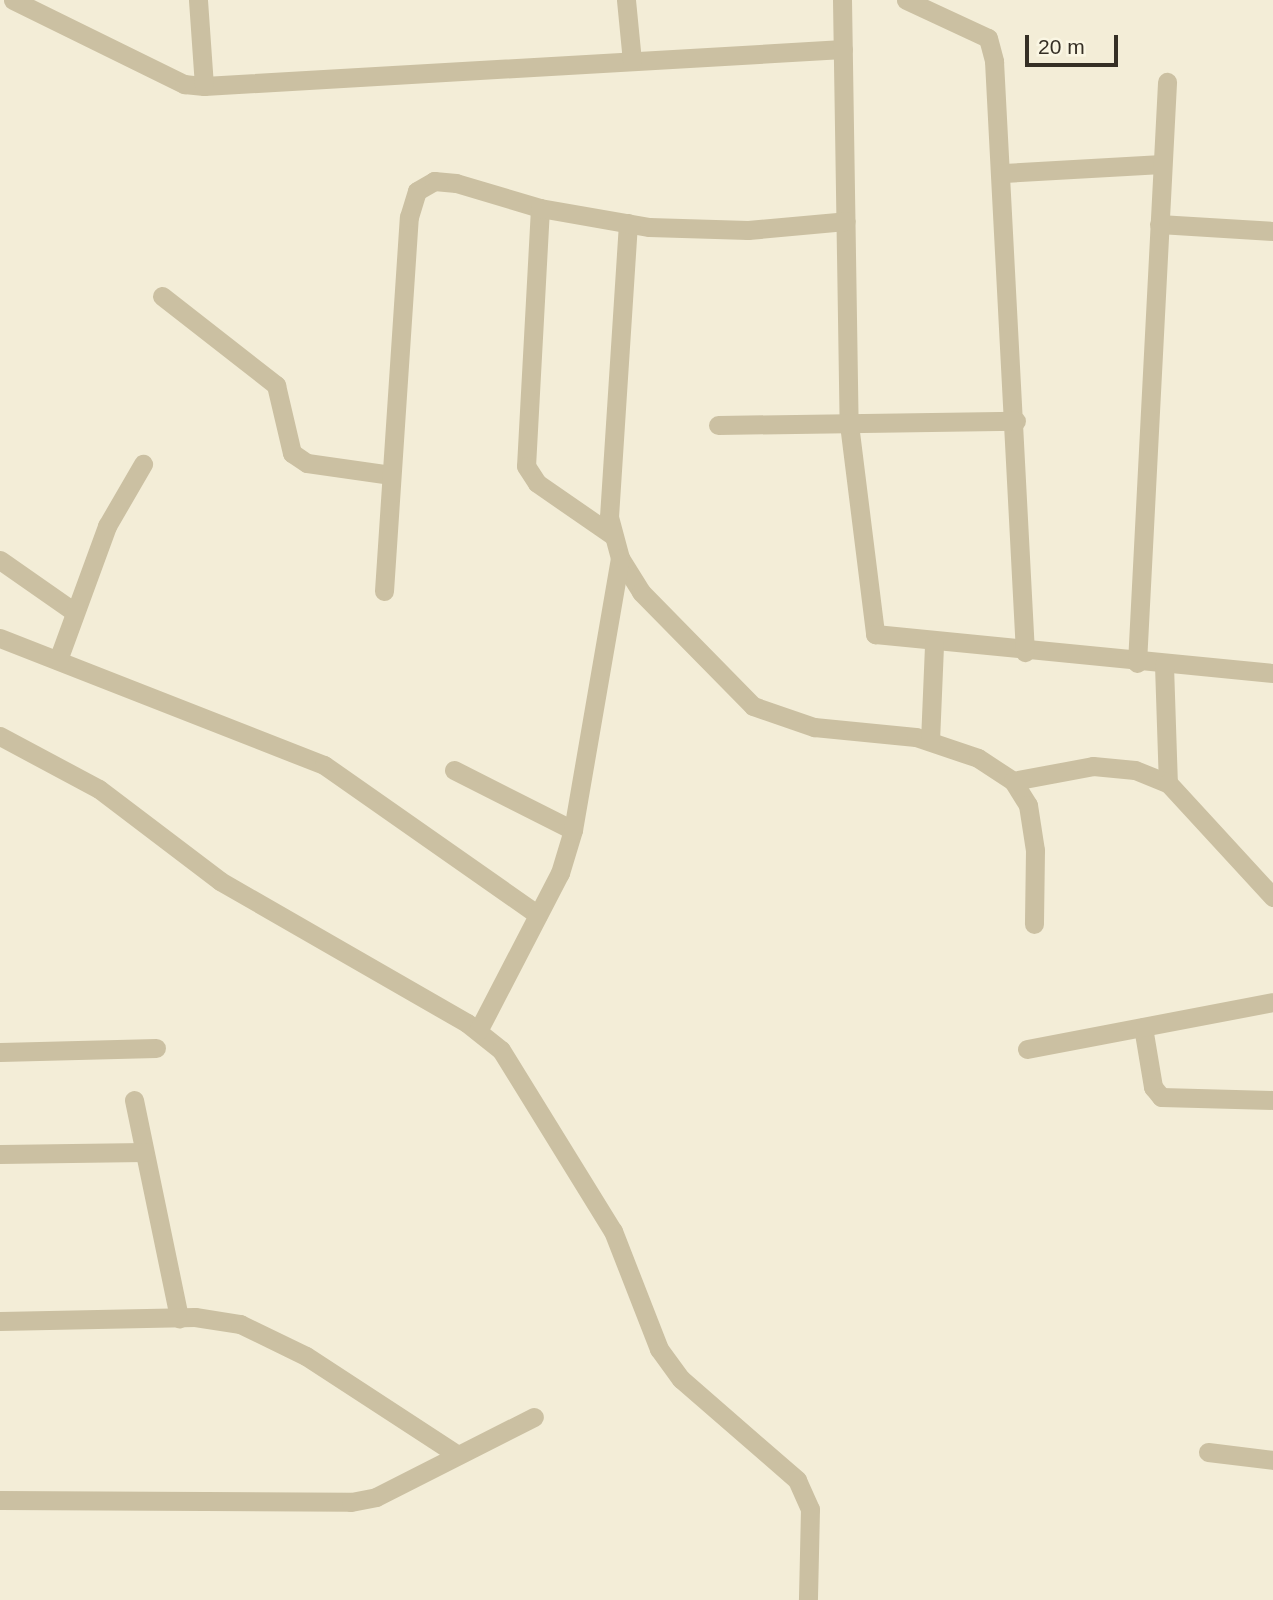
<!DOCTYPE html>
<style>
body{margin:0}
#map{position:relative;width:1273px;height:1600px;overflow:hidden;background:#f3edd7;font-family:Arial,sans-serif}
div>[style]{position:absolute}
.minor>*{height:19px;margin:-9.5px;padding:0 9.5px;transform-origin:9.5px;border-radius:9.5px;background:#cbc0a2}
span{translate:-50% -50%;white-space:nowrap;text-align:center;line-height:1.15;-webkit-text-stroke:5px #faf6e3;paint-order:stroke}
.scale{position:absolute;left:1025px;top:35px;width:93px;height:32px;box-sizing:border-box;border:4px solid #352f25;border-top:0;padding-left:9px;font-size:21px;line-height:24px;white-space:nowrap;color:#352f25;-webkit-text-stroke:5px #faf6e3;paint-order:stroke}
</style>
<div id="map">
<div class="minor">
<i style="left:13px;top:0;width:191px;rotate:26.2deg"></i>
<i style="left:184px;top:84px;width:20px;rotate:6deg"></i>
<i style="left:204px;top:86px;width:640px;rotate:-3.31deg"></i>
<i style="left:198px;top:0;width:86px;rotate:86deg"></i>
<i style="left:626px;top:0;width:61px;rotate:84.4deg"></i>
<i style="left:842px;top:0;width:424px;rotate:89.1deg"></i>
<i style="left:849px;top:424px;width:212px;rotate:82.9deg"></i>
<i style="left:875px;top:634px;width:400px;rotate:5.6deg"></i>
<i style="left:906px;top:0;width:90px;rotate:24.9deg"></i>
<i style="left:988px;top:38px;width:24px;rotate:75deg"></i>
<i style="left:994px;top:61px;width:592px;rotate:87deg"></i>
<i style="left:1004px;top:173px;width:158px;rotate:-3.3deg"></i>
<i style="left:540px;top:208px;width:258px;rotate:93.1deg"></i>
<i style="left:526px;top:466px;width:20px;rotate:57deg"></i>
<i style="left:537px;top:483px;width:91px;rotate:34.7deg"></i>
<i style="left:628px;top:223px;width:295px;rotate:93.7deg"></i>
<i style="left:609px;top:517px;width:42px;rotate:75deg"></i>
<i style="left:620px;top:558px;width:40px;rotate:58deg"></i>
<i style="left:641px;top:592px;width:160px;rotate:45.5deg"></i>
<i style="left:753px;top:706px;width:65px;rotate:19deg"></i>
<i style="left:814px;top:727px;width:102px;rotate:5.6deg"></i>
<i style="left:916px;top:737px;width:65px;rotate:18.7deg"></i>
<i style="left:978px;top:758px;width:42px;rotate:33.3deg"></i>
<i style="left:1013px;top:781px;width:28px;rotate:58deg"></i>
<i style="left:1028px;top:805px;width:46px;rotate:81.2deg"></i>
<i style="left:1035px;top:850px;width:74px;rotate:90.8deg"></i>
<i style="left:1159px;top:224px;width:114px;rotate:3.5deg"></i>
<i style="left:162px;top:296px;width:145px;rotate:38deg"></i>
<i style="left:276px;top:385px;width:70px;rotate:76.8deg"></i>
<i style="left:292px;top:453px;width:18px;rotate:34deg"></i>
<i style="left:307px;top:463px;width:85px;rotate:8.1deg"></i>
<i style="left:718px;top:425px;width:298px;rotate:-0.8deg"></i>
<i style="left:0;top:560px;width:89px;rotate:34.9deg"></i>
<i style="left:384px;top:591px;width:375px;rotate:-86.2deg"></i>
<i style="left:409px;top:217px;width:27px;rotate:-73deg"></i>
<i style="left:417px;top:191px;width:20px;rotate:-30deg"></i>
<i style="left:434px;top:181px;width:22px;rotate:5deg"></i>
<i style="left:456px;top:183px;width:88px;rotate:16.6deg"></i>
<i style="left:540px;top:208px;width:111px;rotate:9.9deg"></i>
<i style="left:649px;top:227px;width:99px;rotate:1.7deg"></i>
<i style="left:748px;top:230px;width:98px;rotate:-5.2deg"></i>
<i style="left:0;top:638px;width:348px;rotate:21.4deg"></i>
<i style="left:324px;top:765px;width:261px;rotate:35deg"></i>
<i style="left:58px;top:660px;width:143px;rotate:-69.9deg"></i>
<i style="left:107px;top:526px;width:72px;rotate:-59.9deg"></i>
<i style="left:1137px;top:663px;width:582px;rotate:-87.04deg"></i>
<i style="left:1164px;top:665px;width:118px;rotate:88.1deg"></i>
<i style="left:0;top:736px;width:112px;rotate:28.2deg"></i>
<i style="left:99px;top:789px;width:152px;rotate:37.2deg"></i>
<i style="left:220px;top:881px;width:285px;rotate:29.9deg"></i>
<i style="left:467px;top:1023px;width:43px;rotate:38.5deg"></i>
<i style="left:501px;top:1050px;width:213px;rotate:58.3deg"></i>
<i style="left:613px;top:1231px;width:127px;rotate:68.7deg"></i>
<i style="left:659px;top:1349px;width:37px;rotate:54deg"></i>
<i style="left:681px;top:1379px;width:154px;rotate:41deg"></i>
<i style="left:797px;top:1480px;width:32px;rotate:66deg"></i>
<i style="left:810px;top:1509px;width:91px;rotate:91.3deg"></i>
<i style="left:930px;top:741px;width:97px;rotate:-87.6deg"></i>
<i style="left:454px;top:770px;width:133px;rotate:26.8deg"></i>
<i style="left:1013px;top:781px;width:81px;rotate:-10.6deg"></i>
<i style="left:1093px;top:766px;width:42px;rotate:5.4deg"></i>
<i style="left:1135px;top:770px;width:35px;rotate:22deg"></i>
<i style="left:1168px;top:783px;width:155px;rotate:47.4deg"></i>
<i style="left:1143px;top:1027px;width:61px;rotate:80.5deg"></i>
<i style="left:1153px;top:1087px;width:13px;rotate:51deg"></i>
<i style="left:1161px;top:1097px;width:112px;rotate:1.5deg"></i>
<i style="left:478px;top:1031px;width:178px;rotate:-62.6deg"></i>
<i style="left:560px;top:873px;width:45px;rotate:-73.2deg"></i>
<i style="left:573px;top:830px;width:276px;rotate:-80.2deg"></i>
<i style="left:1027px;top:1049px;width:250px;rotate:-10.8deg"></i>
<i style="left:0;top:1052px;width:156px;rotate:-1.5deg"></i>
<i style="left:134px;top:1100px;width:223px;rotate:78.3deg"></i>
<i style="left:0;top:1154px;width:144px;rotate:-0.8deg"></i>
<i style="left:0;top:1321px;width:195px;rotate:-1.2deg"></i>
<i style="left:195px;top:1317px;width:46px;rotate:8.8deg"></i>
<i style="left:240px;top:1324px;width:73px;rotate:25.9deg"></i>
<i style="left:306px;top:1356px;width:181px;rotate:33.1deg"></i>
<i style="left:1208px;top:1452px;width:65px;rotate:7deg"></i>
<i style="left:0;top:1500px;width:351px;rotate:0.3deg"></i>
<i style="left:351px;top:1502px;width:25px;rotate:-11deg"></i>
<i style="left:376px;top:1497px;width:177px;rotate:-26.9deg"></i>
</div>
<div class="scale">20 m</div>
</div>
